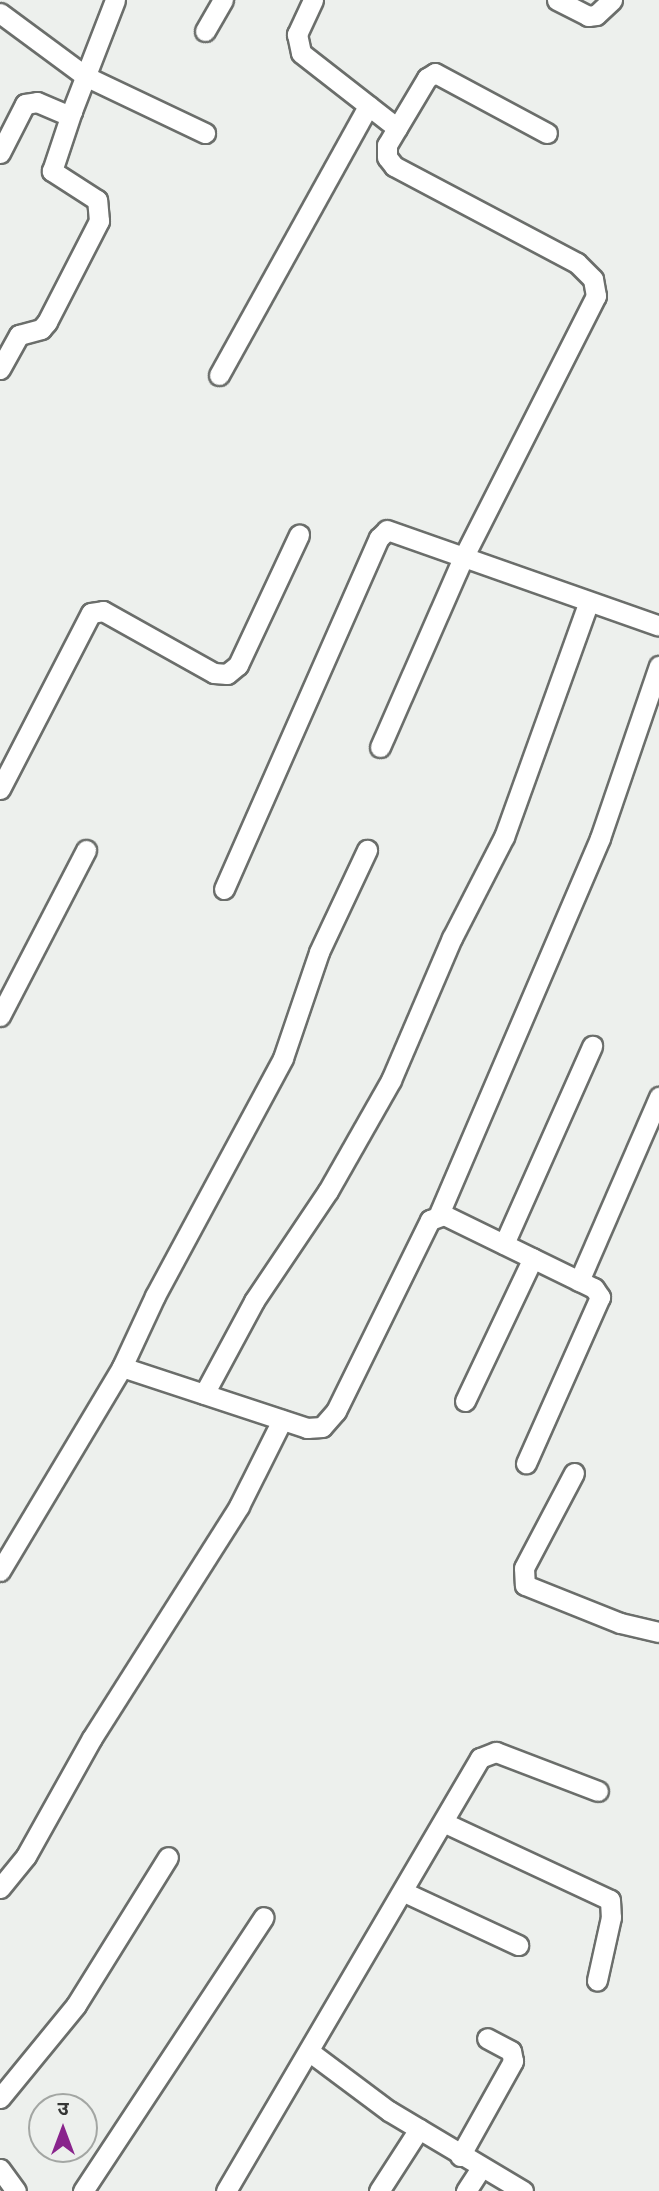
<!DOCTYPE html>
<meta charset="utf-8">
<style>
body{margin:0}
#map{position:relative;width:659px;height:2191px;overflow:hidden;background:#edf0ed;font-family:"Space Grotesk","Noto Sans Devanagari",sans-serif}
div>[style]{position:absolute}
.roads{filter:drop-shadow(2px 0 #6b6e6b) drop-shadow(-2px 0 #6b6e6b) drop-shadow(0 2px #6b6e6b) drop-shadow(0 -2px #6b6e6b)}
.minor>*{height:19px;margin:-9.5px;padding:0 9.5px;transform-origin:9.5px;border-radius:9.5px;background:#fff}
span{translate:-50% -50%;white-space:nowrap;text-align:center;line-height:1.15;-webkit-text-stroke:7px #edf0ed;paint-order:stroke}
.north{position:absolute;left:28px;top:2093px;width:70px;height:70px;box-sizing:border-box;background:#edf0ed;border:2px solid #a3a6a3;border-radius:50%;rotate:0deg;font-size:19px;font-weight:700;line-height:28px;text-align:center;color:#353635}
.north::after{content:'';display:block;margin:auto;width:24px;height:32px;background:#89248c;clip-path:polygon(50% 0,100% 100%,50% 72%,0 100%)}
</style>
<div id="map">
<div class="roads">
<div class="minor">
<i style="left:313px;top:0;width:38px;rotate:115deg"></i>
<i style="left:297px;top:34px;width:19px;rotate:78deg"></i>
<i style="left:301px;top:53px;width:122px;rotate:38deg"></i>
<i style="left:557px;top:0;width:35px;rotate:27deg"></i>
<i style="left:588px;top:16px;width:8px;rotate:-7deg"></i>
<i style="left:596px;top:15px;width:22px;rotate:-43deg"></i>
<i style="left:0;top:13px;width:106px;rotate:36.5deg"></i>
<i style="left:85px;top:76px;width:133px;rotate:25.4deg"></i>
<i style="left:205px;top:31px;width:36px;rotate:-60deg"></i>
<i style="left:0;top:153px;width:55px;rotate:-63deg"></i>
<i style="left:25px;top:104px;width:12px;rotate:-9deg"></i>
<i style="left:37px;top:102px;width:30px;rotate:23deg"></i>
<i style="left:65px;top:114px;width:8px;rotate:-23deg"></i>
<i style="left:72px;top:111px;width:119px;rotate:-68.8deg"></i>
<i style="left:0;top:369px;width:39px;rotate:-61deg"></i>
<i style="left:19px;top:335px;width:23px;rotate:-15deg"></i>
<i style="left:41px;top:329px;width:9px;rotate:-49deg"></i>
<i style="left:47px;top:322px;width:114px;rotate:-62.8deg"></i>
<i style="left:99px;top:221px;width:21px;rotate:-95deg"></i>
<i style="left:97px;top:200px;width:54px;rotate:-147.2deg"></i>
<i style="left:52px;top:171px;width:63px;rotate:-71.6deg"></i>
<i style="left:219px;top:375px;width:308px;rotate:-61deg"></i>
<i style="left:380px;top:747px;width:206px;rotate:-66.3deg"></i>
<i style="left:463px;top:558px;width:294px;rotate:-63.1deg"></i>
<i style="left:596px;top:296px;width:17px;rotate:-100deg"></i>
<i style="left:593px;top:279px;width:23px;rotate:-135deg"></i>
<i style="left:577px;top:263px;width:207px;rotate:-152.1deg"></i>
<i style="left:394px;top:166px;width:11px;rotate:-128deg"></i>
<i style="left:387px;top:157px;width:12px;rotate:-90deg"></i>
<i style="left:387px;top:145px;width:78px;rotate:-59.2deg"></i>
<i style="left:427px;top:78px;width:9px;rotate:-32deg"></i>
<i style="left:435px;top:73px;width:127px;rotate:28.2deg"></i>
<i style="left:0;top:789px;width:198px;rotate:-62.7deg"></i>
<i style="left:91px;top:613px;width:12px;rotate:-9deg"></i>
<i style="left:103px;top:611px;width:127px;rotate:29.2deg"></i>
<i style="left:214px;top:673px;width:13px;rotate:4deg"></i>
<i style="left:227px;top:674px;width:14px;rotate:-39deg"></i>
<i style="left:238px;top:665px;width:144px;rotate:-64.9deg"></i>
<i style="left:224px;top:889px;width:384px;rotate:-66.2deg"></i>
<i style="left:379px;top:538px;width:11px;rotate:-45deg"></i>
<i style="left:387px;top:530px;width:288px;rotate:19.4deg"></i>
<i style="left:0;top:1016px;width:187px;rotate:-62.6deg"></i>
<i style="left:439px;top:1214px;width:409px;rotate:-66.8deg"></i>
<i style="left:600px;top:838px;width:182px;rotate:-71.1deg"></i>
<i style="left:504px;top:1244px;width:217px;rotate:-66deg"></i>
<i style="left:579px;top:1281px;width:201px;rotate:-66.5deg"></i>
<i style="left:122px;top:1367px;width:195px;rotate:18.2deg"></i>
<i style="left:307px;top:1428px;width:15px;rotate:-4deg"></i>
<i style="left:322px;top:1427px;width:21px;rotate:-49deg"></i>
<i style="left:336px;top:1411px;width:213px;rotate:-63.8deg"></i>
<i style="left:430px;top:1220px;width:15px;rotate:-20deg"></i>
<i style="left:444px;top:1215px;width:167px;rotate:26deg"></i>
<i style="left:594px;top:1288px;width:11px;rotate:56deg"></i>
<i style="left:600px;top:1297px;width:182px;rotate:114deg"></i>
<i style="left:204px;top:1394px;width:106px;rotate:-61.7deg"></i>
<i style="left:254px;top:1301px;width:133px;rotate:-56.1deg"></i>
<i style="left:328px;top:1191px;width:128px;rotate:-60.4deg"></i>
<i style="left:391px;top:1080px;width:155px;rotate:-66.8deg"></i>
<i style="left:452px;top:938px;width:114px;rotate:-62.8deg"></i>
<i style="left:504px;top:837px;width:248px;rotate:-70.2deg"></i>
<i style="left:465px;top:1401px;width:158px;rotate:-64.6deg"></i>
<i style="left:574px;top:1473px;width:107px;rotate:117.8deg"></i>
<i style="left:524px;top:1568px;width:17px;rotate:87deg"></i>
<i style="left:525px;top:1585px;width:102px;rotate:21.8deg"></i>
<i style="left:620px;top:1623px;width:40px;rotate:13deg"></i>
<i style="left:0;top:1571px;width:238px;rotate:-59.1deg"></i>
<i style="left:122px;top:1367px;width:78px;rotate:-65.1deg"></i>
<i style="left:155px;top:1296px;width:270px;rotate:-61.7deg"></i>
<i style="left:283px;top:1058px;width:112px;rotate:-71.2deg"></i>
<i style="left:319px;top:952px;width:113px;rotate:-64.8deg"></i>
<i style="left:445px;top:1823px;width:182px;rotate:25deg"></i>
<i style="left:610px;top:1900px;width:17px;rotate:87deg"></i>
<i style="left:611px;top:1917px;width:65px;rotate:102.5deg"></i>
<i style="left:0;top:1888px;width:41px;rotate:-50.9deg"></i>
<i style="left:26px;top:1856px;width:135px;rotate:-60.8deg"></i>
<i style="left:92px;top:1738px;width:275px;rotate:-57.6deg"></i>
<i style="left:239px;top:1506px;width:96px;rotate:-63.4deg"></i>
<i style="left:404px;top:1892px;width:126px;rotate:24.9deg"></i>
<i style="left:310px;top:2052px;width:99px;rotate:36.8deg"></i>
<i style="left:389px;top:2111px;width:156px;rotate:30.8deg"></i>
<i style="left:0;top:2098px;width:120px;rotate:-50.7deg"></i>
<i style="left:76px;top:2005px;width:174px;rotate:-58.1deg"></i>
<i style="left:460px;top:2156px;width:109px;rotate:-60.8deg"></i>
<i style="left:513px;top:2061px;width:10px;rotate:-101deg"></i>
<i style="left:511px;top:2051px;width:27px;rotate:-152deg"></i>
<i style="left:0;top:2169px;width:27px;rotate:54deg"></i>
<i style="left:83px;top:2191px;width:328px;rotate:-56.6deg"></i>
<i style="left:226px;top:2191px;width:502px;rotate:-59.6deg"></i>
<i style="left:480px;top:1758px;width:17px;rotate:-21deg"></i>
<i style="left:496px;top:1752px;width:109px;rotate:20.9deg"></i>
<i style="left:379px;top:2191px;width:74px;rotate:-57.2deg"></i>
<i style="left:466px;top:2191px;width:27px;rotate:-57deg"></i>
</div>
</div>
<div class="north">उ</div>
</div>
